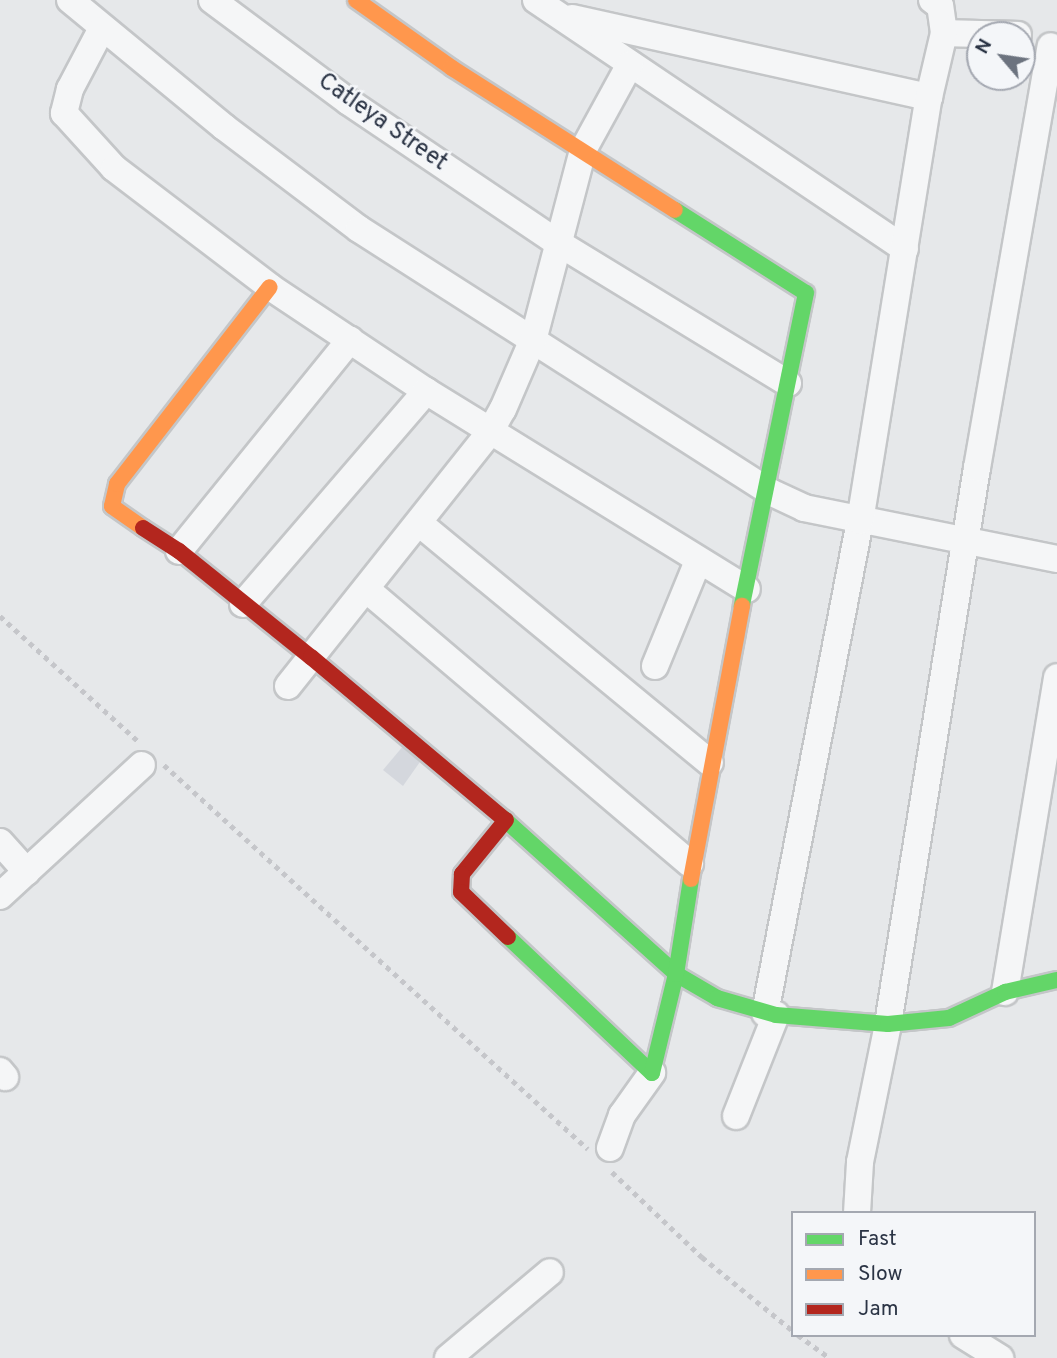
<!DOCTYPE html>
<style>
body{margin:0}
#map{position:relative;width:1057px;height:1358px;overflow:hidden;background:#e6e8ea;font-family:Overpass,sans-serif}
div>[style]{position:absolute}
.built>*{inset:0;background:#d4d7dd}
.path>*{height:4.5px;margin-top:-2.25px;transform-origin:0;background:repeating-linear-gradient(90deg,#c5c6ca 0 5px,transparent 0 10px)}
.roads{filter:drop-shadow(2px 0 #c4c6c8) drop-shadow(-2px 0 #c4c6c8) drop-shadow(0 2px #c4c6c8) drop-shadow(0 -2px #c4c6c8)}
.street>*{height:26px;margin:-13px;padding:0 13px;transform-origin:13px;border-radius:13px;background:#f5f6f7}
.fast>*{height:16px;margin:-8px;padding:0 8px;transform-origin:8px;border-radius:8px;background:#63d668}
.slow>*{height:16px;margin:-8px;padding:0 8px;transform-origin:8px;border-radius:8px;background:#ff974d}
.jam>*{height:16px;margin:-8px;padding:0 8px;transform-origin:8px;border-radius:8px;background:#b3261e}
span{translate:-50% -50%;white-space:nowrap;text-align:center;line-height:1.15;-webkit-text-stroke:5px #f4f6f9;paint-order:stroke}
.street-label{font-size:24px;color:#2b3445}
.legend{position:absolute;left:791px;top:1211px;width:245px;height:126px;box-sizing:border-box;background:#f4f6f9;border:2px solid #a4a8b1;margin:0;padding:9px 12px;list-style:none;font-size:21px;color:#2b3445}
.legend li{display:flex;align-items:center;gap:14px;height:35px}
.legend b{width:35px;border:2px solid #a4a8b1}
.north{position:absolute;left:966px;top:21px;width:70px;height:70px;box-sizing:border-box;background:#f4f6f9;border:2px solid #a4a8b1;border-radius:50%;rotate:299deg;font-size:19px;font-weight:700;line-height:28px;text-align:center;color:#2b3445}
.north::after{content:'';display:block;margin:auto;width:24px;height:32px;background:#6c737f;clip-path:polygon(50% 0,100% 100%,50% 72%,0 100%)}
</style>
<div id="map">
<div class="built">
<i style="clip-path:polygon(404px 745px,422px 759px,403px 786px,383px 770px)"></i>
</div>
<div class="path">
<i style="left:0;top:616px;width:188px;rotate:42.2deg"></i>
<i style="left:164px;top:765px;width:572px;rotate:42.17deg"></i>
<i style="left:612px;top:1172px;width:124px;rotate:43.4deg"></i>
<i style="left:702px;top:1257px;width:117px;rotate:39.1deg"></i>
<i style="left:798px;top:1335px;width:39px;rotate:36deg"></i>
</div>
<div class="roads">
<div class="street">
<i style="left:70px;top:0;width:200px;rotate:39.5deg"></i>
<i style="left:224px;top:127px;width:169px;rotate:37.1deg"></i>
<i style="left:359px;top:229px;width:486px;rotate:32.6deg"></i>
<i style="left:768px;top:491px;width:40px;rotate:25deg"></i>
<i style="left:804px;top:508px;width:258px;rotate:11.4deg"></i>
<i style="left:212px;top:0;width:171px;rotate:36.7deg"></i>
<i style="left:349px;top:102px;width:249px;rotate:34deg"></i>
<i style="left:555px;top:241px;width:273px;rotate:31.4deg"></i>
<i style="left:536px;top:0;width:445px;rotate:34deg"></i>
<i style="left:572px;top:18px;width:366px;rotate:12.5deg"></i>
<i style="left:101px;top:30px;width:67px;rotate:117.7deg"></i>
<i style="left:70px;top:89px;width:25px;rotate:104deg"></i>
<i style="left:64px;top:113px;width:74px;rotate:47.7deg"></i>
<i style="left:114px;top:168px;width:196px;rotate:37.3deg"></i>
<i style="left:270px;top:287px;width:187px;rotate:33.7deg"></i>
<i style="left:426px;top:391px;width:377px;rotate:31.7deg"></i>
<i style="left:944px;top:33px;width:74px;rotate:1.5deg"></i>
<i style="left:419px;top:523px;width:377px;rotate:39.5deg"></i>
<i style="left:179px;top:551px;width:272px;rotate:-51deg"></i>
<i style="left:366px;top:589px;width:425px;rotate:40.3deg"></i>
<i style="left:243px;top:604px;width:281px;rotate:-49.3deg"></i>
<i style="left:655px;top:666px;width:113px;rotate:-67.7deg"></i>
<i style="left:288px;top:686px;width:325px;rotate:-51.5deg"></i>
<i style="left:490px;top:432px;width:26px;rotate:-61deg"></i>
<i style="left:503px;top:409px;width:78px;rotate:-66.7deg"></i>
<i style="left:534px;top:337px;width:193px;rotate:-75.3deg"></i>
<i style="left:583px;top:150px;width:98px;rotate:-61.3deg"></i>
<i style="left:0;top:842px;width:40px;rotate:48deg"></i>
<i style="left:0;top:896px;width:193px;rotate:-42.7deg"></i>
<i style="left:1005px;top:992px;width:319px;rotate:-80.6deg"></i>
<i style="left:765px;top:1013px;width:501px;rotate:-79.07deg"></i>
<i style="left:860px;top:521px;width:430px;rotate:-80.8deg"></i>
<i style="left:929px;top:97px;width:66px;rotate:-76.8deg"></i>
<i style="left:944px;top:33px;width:27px;rotate:-98deg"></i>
<i style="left:940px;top:6px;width:10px;rotate:-143deg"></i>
<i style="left:0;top:1071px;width:8px;rotate:50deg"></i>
<i style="left:736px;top:1116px;width:109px;rotate:-68.4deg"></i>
<i style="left:610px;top:1148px;width:35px;rotate:-70deg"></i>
<i style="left:622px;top:1115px;width:52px;rotate:-54.5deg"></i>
<i style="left:857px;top:1213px;width:51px;rotate:-86.6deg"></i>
<i style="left:860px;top:1162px;width:141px;rotate:-78.5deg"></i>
<i style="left:888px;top:1024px;width:563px;rotate:-80.91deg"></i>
<i style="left:977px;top:468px;width:428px;rotate:-80.1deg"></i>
<i style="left:963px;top:1335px;width:44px;rotate:31.9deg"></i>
<i style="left:448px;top:1358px;width:133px;rotate:-40.1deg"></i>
</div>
<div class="fast">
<i style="left:675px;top:210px;width:155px;rotate:32.4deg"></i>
<i style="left:806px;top:293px;width:319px;rotate:101.6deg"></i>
<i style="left:503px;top:818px;width:233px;rotate:42deg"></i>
<i style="left:676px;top:974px;width:48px;rotate:30.3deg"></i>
<i style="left:717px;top:998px;width:61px;rotate:16.1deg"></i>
<i style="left:776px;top:1015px;width:112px;rotate:4.6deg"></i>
<i style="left:888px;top:1024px;width:61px;rotate:-5.6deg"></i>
<i style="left:949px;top:1018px;width:62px;rotate:-24.9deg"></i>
<i style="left:1005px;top:992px;width:53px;rotate:-13deg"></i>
<i style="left:508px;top:937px;width:198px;rotate:43.4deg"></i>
<i style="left:652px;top:1073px;width:102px;rotate:-76.4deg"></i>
<i style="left:676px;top:974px;width:96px;rotate:-81deg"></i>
</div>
<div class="slow">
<i style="left:356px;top:0;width:118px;rotate:35.3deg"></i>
<i style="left:452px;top:68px;width:264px;rotate:32.5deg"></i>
<i style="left:143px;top:528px;width:38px;rotate:-145deg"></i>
<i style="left:112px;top:506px;width:23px;rotate:-77deg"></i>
<i style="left:117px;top:484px;width:249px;rotate:-52.2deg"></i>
<i style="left:691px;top:879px;width:278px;rotate:-79.4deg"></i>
</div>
<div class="jam">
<i style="left:143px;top:528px;width:43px;rotate:32.6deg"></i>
<i style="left:179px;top:551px;width:169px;rotate:38.8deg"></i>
<i style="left:311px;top:657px;width:251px;rotate:40deg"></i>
<i style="left:506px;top:820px;width:70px;rotate:129.2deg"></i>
<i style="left:462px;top:874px;width:18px;rotate:93deg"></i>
<i style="left:461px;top:892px;width:65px;rotate:43.8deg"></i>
</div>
</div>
<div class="street-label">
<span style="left:382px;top:123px;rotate:35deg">Catleya Street</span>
</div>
<ul class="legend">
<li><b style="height:9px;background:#63d668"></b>Fast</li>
<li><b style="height:9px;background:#ff974d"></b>Slow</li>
<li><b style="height:9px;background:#b3261e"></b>Jam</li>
</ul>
<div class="north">N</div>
</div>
